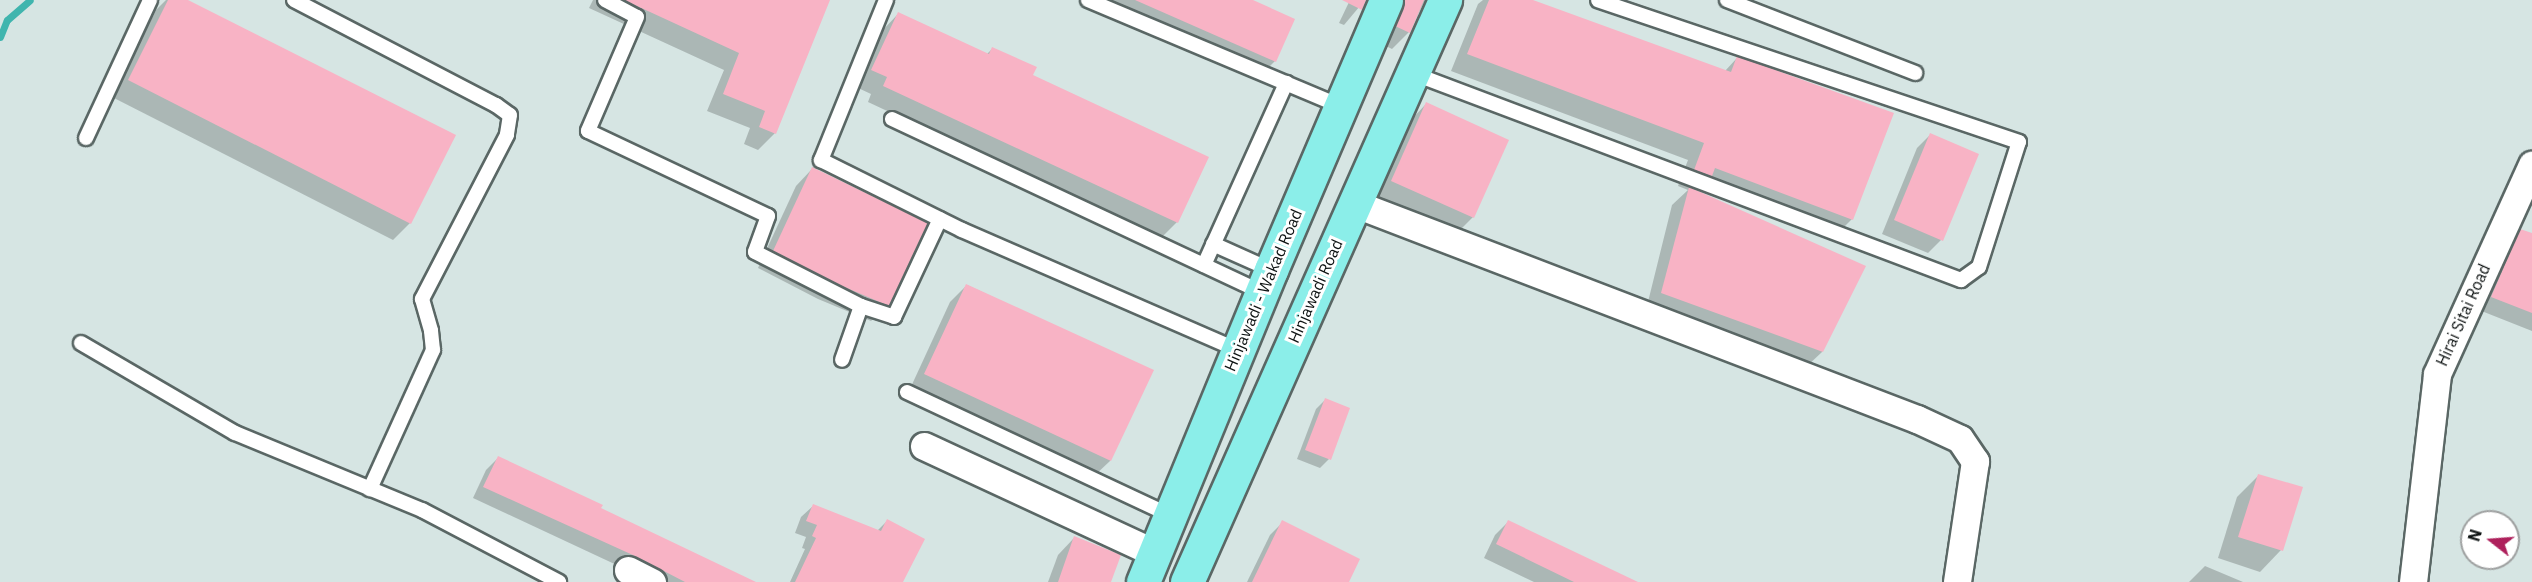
<!DOCTYPE html>
<style>
body{margin:0}
#map{position:relative;width:2532px;height:582px;overflow:hidden;background:#d6e5e3;font-family:"IBM Plex Sans",sans-serif}
div>[style]{position:absolute}
.shadow>*{inset:0;background:#0003}
.stream>*{height:7px;margin:-3.5px;padding:0 3.5px;transform-origin:3.5px;border-radius:3.5px;background:#40b5ae}
.building>*{inset:0;background:#f8b3c5}
.roads{filter:drop-shadow(2px 0 #5a6765) drop-shadow(-2px 0 #5a6765) drop-shadow(0 2px #5a6765) drop-shadow(0 -2px #5a6765)}
.service>*{height:14px;margin:-7px;padding:0 7px;transform-origin:7px;border-radius:7px;background:#fff}
.minor>*{height:27px;margin:-13.5px;padding:0 13.5px;transform-origin:13.5px;border-radius:13.5px;background:#fff}
.primary>*{height:33px;margin:-16.5px;padding:0 16.5px;transform-origin:16.5px;border-radius:16.5px;background:#8beee9}
span{translate:-50% -50%;white-space:nowrap;text-align:center;line-height:1.15;-webkit-text-stroke:6px #fff;paint-order:stroke}
.street-label{font-size:16px;color:#0d1212}
.north{position:absolute;left:2460px;top:510px;width:60px;height:60px;box-sizing:border-box;background:#fff;border:2px solid #9ea0a0;border-radius:50%;rotate:287deg;font-size:16px;font-weight:700;line-height:24px;text-align:center;color:#0d1212}
.north::after{content:'';display:block;margin:auto;width:21px;height:27px;background:#ae215c;clip-path:polygon(50% 0,100% 100%,50% 72%,0 100%)}
</style>
<div id="map">
<div class="shadow">
<i style="clip-path:polygon(166px 0,185px 0,410px 223px,393px 240px,112px 97px,156px 10px)"></i>
<i style="clip-path:polygon(593px 0,828px 0,775px 133px,758px 150px,744px 144px,750px 128px,707px 111px,724px 70px,589px 8px)"></i>
<i style="clip-path:polygon(1082px 0,1249px 0,1275px 61px,1258px 78px)"></i>
<i style="clip-path:polygon(1350px 0,1365px 0,1344px 25px,1339px 23px)"></i>
<i style="clip-path:polygon(1378px 0,1425px 0,1409px 32px,1392px 49px,1380px 43px)"></i>
<i style="clip-path:polygon(1483px 0,1529px 0,1725px 71px,1737px 58px,1852px 219px,1835px 236px,1701px 185px,1695px 191px,1864px 266px,1822px 352px,1805px 368px,1646px 310px,1672px 205px,1688px 190px,1678px 186px,1688px 160px,1451px 71px,1478px 4px)"></i>
<i style="clip-path:polygon(898px 14px,986px 55px,993px 48px,1177px 222px,1160px 239px,868px 102px,871px 94px,856px 87px,882px 31px)"></i>
<i style="clip-path:polygon(1426px 104px,1473px 217px,1456px 234px,1375px 198px,1410px 121px)"></i>
<i style="clip-path:polygon(1930px 135px,1941px 240px,1928px 253px,1882px 234px,1917px 148px)"></i>
<i style="clip-path:polygon(812px 169px,888px 305px,871px 321px,818px 299px,758px 268px,796px 186px)"></i>
<i style="clip-path:polygon(2521px 230px,2532px 235px,2532px 331px,2479px 310px,2507px 244px)"></i>
<i style="clip-path:polygon(967px 285px,1152px 371px,1110px 461px,1093px 477px,909px 391px,950px 302px)"></i>
<i style="clip-path:polygon(1325px 400px,1329px 459px,1320px 468px,1297px 459px,1316px 409px)"></i>
<i style="clip-path:polygon(498px 458px,739px 582px,653px 582px,473px 498px,486px 470px)"></i>
<i style="clip-path:polygon(2259px 475px,2281px 550px,2260px 572px,2218px 558px,2237px 497px)"></i>
<i style="clip-path:polygon(813px 506px,877px 531px,887px 521px,901px 582px,790px 582px,805px 549px,802px 548px,806px 537px,795px 533px,801px 517px)"></i>
<i style="clip-path:polygon(1283px 522px,1347px 582px,1247px 582px,1270px 535px)"></i>
<i style="clip-path:polygon(1508px 522px,1634px 582px,1534px 582px,1484px 558px,1495px 535px)"></i>
<i style="clip-path:polygon(1074px 538px,1110px 582px,1048px 582px,1058px 555px)"></i>
<i style="clip-path:polygon(2205px 566px,2243px 582px,2189px 582px)"></i>
</div>
<div class="stream">
<i style="left:0;top:37px;width:18px;rotate:-68deg"></i>
<i style="left:7px;top:20px;width:30px;rotate:-41deg"></i>
</div>
<div class="building">
<i style="clip-path:polygon(168px 0,188px 0,456px 135px,411px 224px,128px 80px)"></i>
<i style="clip-path:polygon(624px 0,830px 0,776px 134px,759px 127px,765px 111px,723px 94px,739px 53px)"></i>
<i style="clip-path:polygon(1135px 0,1253px 0,1295px 19px,1276px 62px)"></i>
<i style="clip-path:polygon(1342px 0,1366px 0,1362px 10px)"></i>
<i style="clip-path:polygon(1404px 0,1424px 0,1410px 33px,1395px 26px)"></i>
<i style="clip-path:polygon(1489px 0,1533px 0,1731px 72px,1737px 56px,1894px 113px,1853px 220px,1715px 168px,1712px 176px,1694px 170px,1704px 143px,1467px 54px)"></i>
<i style="clip-path:polygon(898px 12px,989px 54px,992px 47px,1037px 67px,1033px 75px,1209px 157px,1178px 223px,883px 86px,887px 77px,871px 70px)"></i>
<i style="clip-path:polygon(1426px 102px,1509px 140px,1474px 218px,1391px 181px)"></i>
<i style="clip-path:polygon(1930px 133px,1979px 154px,1943px 241px,1894px 220px)"></i>
<i style="clip-path:polygon(812px 167px,928px 223px,889px 306px,835px 283px,773px 251px)"></i>
<i style="clip-path:polygon(1689px 187px,1866px 266px,1823px 352px,1661px 293px)"></i>
<i style="clip-path:polygon(2520px 229px,2532px 233px,2532px 313px,2491px 297px)"></i>
<i style="clip-path:polygon(966px 284px,1154px 370px,1111px 461px,924px 374px)"></i>
<i style="clip-path:polygon(1325px 398px,1350px 408px,1331px 460px,1305px 450px)"></i>
<i style="clip-path:polygon(498px 456px,603px 505px,601px 508px,756px 582px,685px 582px,635px 556px,483px 487px)"></i>
<i style="clip-path:polygon(2258px 474px,2303px 487px,2283px 551px,2238px 537px)"></i>
<i style="clip-path:polygon(813px 504px,881px 531px,887px 519px,925px 539px,903px 582px,795px 582px,816px 538px,812px 536px,817px 525px,806px 521px)"></i>
<i style="clip-path:polygon(1282px 520px,1360px 559px,1349px 582px,1252px 582px)"></i>
<i style="clip-path:polygon(1508px 520px,1638px 582px,1574px 582px,1496px 544px)"></i>
<i style="clip-path:polygon(1074px 536px,1121px 555px,1111px 582px,1058px 582px)"></i>
</div>
<div class="roads">
<div class="service">
<i style="left:294px;top:0;width:228px;rotate:27.5deg"></i>
<i style="left:496px;top:105px;width:17px;rotate:36deg"></i>
<i style="left:510px;top:115px;width:20px;rotate:99deg"></i>
<i style="left:507px;top:135px;width:185px;rotate:117.4deg"></i>
<i style="left:422px;top:299px;width:33px;rotate:74deg"></i>
<i style="left:431px;top:331px;width:19px;rotate:84deg"></i>
<i style="left:433px;top:350px;width:153px;rotate:114.4deg"></i>
<i style="left:605px;top:0;width:36px;rotate:28deg"></i>
<i style="left:637px;top:17px;width:124px;rotate:113.3deg"></i>
<i style="left:588px;top:131px;width:199px;rotate:25.3deg"></i>
<i style="left:768px;top:216px;width:38px;rotate:110deg"></i>
<i style="left:755px;top:252px;width:119px;rotate:27deg"></i>
<i style="left:861px;top:306px;width:57px;rotate:109.4deg"></i>
<i style="left:886px;top:0;width:173px;rotate:112.1deg"></i>
<i style="left:821px;top:160px;width:157px;rotate:26.4deg"></i>
<i style="left:962px;top:230px;width:301px;rotate:23.5deg"></i>
<i style="left:1088px;top:0;width:273px;rotate:22.8deg"></i>
<i style="left:1727px;top:0;width:202px;rotate:21.2deg"></i>
<i style="left:1412px;top:73px;width:587px;rotate:20.66deg"></i>
<i style="left:1961px;top:280px;width:22px;rotate:-36deg"></i>
<i style="left:1979px;top:267px;width:131px;rotate:-72.3deg"></i>
<i style="left:2019px;top:142px;width:444px;rotate:-161.4deg"></i>
<i style="left:892px;top:119px;width:408px;rotate:25.1deg"></i>
<i style="left:86px;top:138px;width:152px;rotate:-65.1deg"></i>
<i style="left:1213px;top:244px;width:64px;rotate:24.1deg"></i>
<i style="left:1204px;top:265px;width:200px;rotate:-65.7deg"></i>
<i style="left:861px;top:306px;width:35px;rotate:18deg"></i>
<i style="left:894px;top:317px;width:108px;rotate:-64.9deg"></i>
<i style="left:81px;top:343px;width:178px;rotate:30.3deg"></i>
<i style="left:235px;top:433px;width:202px;rotate:22.4deg"></i>
<i style="left:422px;top:510px;width:155px;rotate:27.7deg"></i>
<i style="left:907px;top:392px;width:290px;rotate:25.1deg"></i>
</div>
<div class="minor">
<i style="left:1353px;top:203px;width:604px;rotate:20.96deg"></i>
<i style="left:1917px;top:419px;width:47px;rotate:24.9deg"></i>
<i style="left:1960px;top:439px;width:27px;rotate:56deg"></i>
<i style="left:1975px;top:461px;width:122px;rotate:98.5deg"></i>
<i style="left:924px;top:446px;width:255px;rotate:24.9deg"></i>
<i style="left:628px;top:570px;width:27px;rotate:27deg"></i>
<i style="left:2413px;top:582px;width:209px;rotate:-83.4deg"></i>
<i style="left:2437px;top:374px;width:230px;rotate:-65.6deg"></i>
</div>
<div class="primary">
<i style="left:1143px;top:582px;width:337px;rotate:-67.7deg"></i>
<i style="left:1271px;top:270px;width:293px;rotate:-66.9deg"></i>
<i style="left:1187px;top:582px;width:637px;rotate:-66.09deg"></i>
</div>
</div>
<div class="street-label">
<span style="left:1263px;top:290px;rotate:-67deg">Hinjawadi - Wakad Road</span>
<span style="left:1315px;top:291px;rotate:-66deg">Hinjawadi Road</span>
<span style="left:2463px;top:315px;rotate:-66deg">Hirai Sitai Road</span>
</div>
<div class="north">N</div>
</div>
